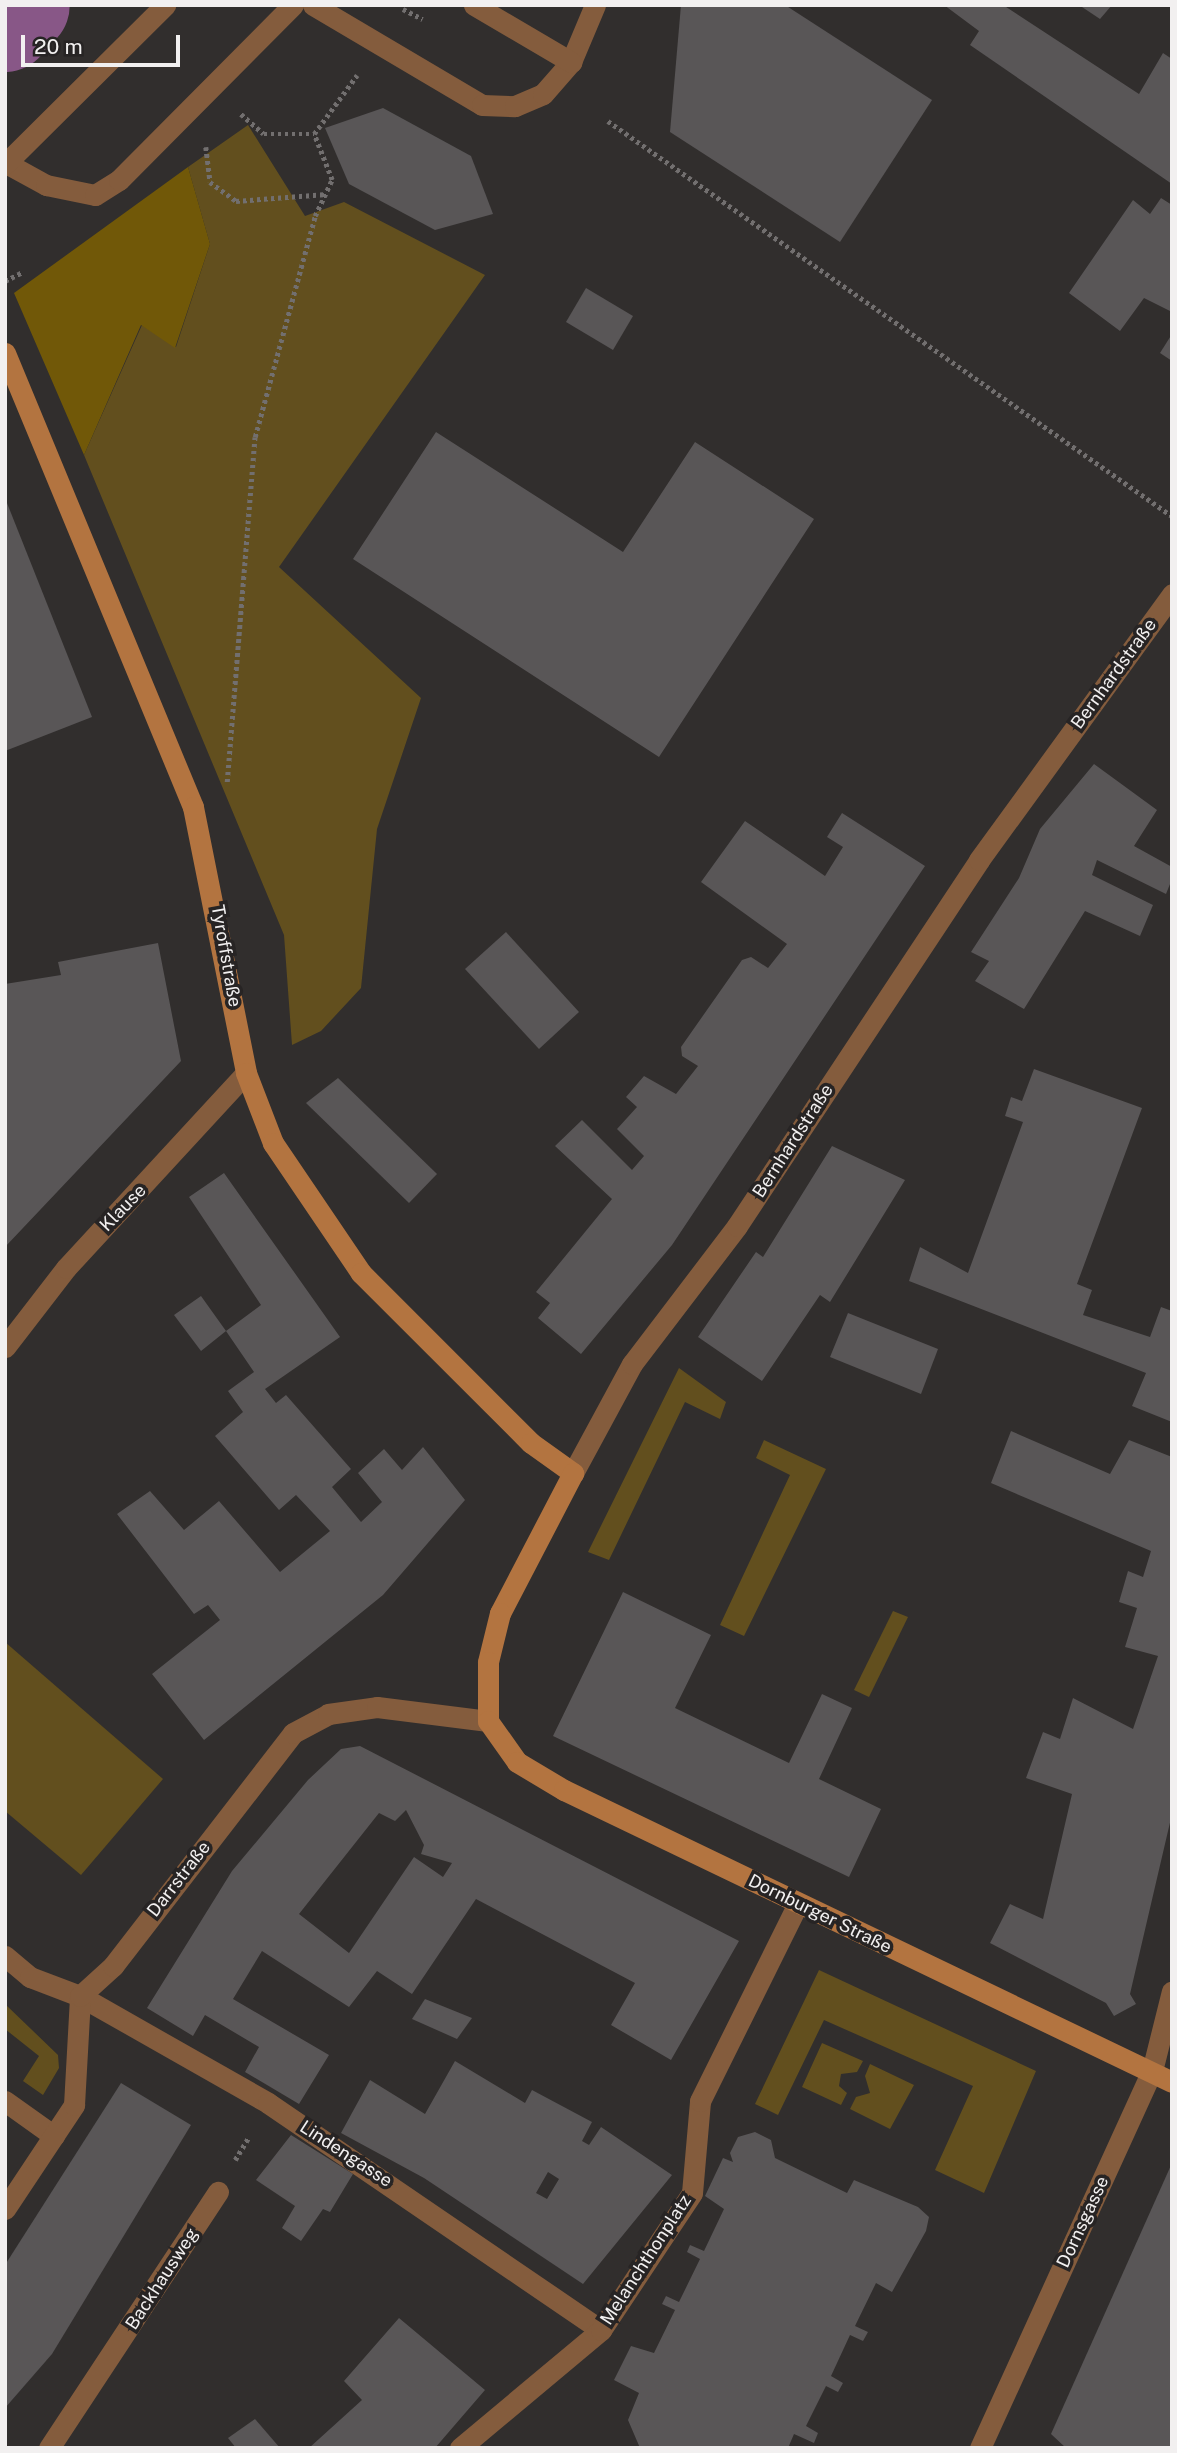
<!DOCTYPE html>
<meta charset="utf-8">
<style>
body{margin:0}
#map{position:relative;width:1177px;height:2453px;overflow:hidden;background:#312e2d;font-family:"Public Sans",sans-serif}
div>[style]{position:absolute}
.green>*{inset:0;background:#624f1e}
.forest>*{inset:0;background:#715808}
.river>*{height:96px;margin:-48px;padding:0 48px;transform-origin:48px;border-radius:48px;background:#885787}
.building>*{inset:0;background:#595657}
.path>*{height:4.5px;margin-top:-2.25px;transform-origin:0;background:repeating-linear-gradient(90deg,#726f6f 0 3.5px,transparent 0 7px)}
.lane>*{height:21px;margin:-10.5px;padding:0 10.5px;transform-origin:10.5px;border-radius:10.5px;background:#845c3d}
.street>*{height:21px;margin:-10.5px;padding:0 10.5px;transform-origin:10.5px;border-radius:10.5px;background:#845c3d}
.secondary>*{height:21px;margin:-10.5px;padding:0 10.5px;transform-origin:10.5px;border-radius:10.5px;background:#b37440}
span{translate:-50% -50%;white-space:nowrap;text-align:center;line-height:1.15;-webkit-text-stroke:7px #272424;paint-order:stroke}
.street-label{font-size:18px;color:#f2f0f0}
.frame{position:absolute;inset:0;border:7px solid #f2f0f0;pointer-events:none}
.scale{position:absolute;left:21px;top:35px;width:159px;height:32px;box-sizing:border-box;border:4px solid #f2f0f0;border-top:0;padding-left:9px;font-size:21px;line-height:24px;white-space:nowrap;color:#f2f0f0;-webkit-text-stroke:5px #272424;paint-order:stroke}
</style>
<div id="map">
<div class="green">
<i style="clip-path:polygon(248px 125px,305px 216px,344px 202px,485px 275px,279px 567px,421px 698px,377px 829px,361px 988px,321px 1031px,292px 1045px,284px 935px,84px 455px,142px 325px,176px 347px,210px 244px,188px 167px)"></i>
<i style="clip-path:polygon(679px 1368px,726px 1402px,720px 1419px,685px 1402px,609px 1560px,588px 1552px)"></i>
<i style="clip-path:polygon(764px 1440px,826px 1469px,744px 1636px,720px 1625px,790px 1475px,756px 1458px)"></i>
<i style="clip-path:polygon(893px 1611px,908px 1617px,869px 1697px,854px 1690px)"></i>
<i style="clip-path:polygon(5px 1642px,163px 1779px,81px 1875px,5px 1811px)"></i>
<i style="clip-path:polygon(819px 1970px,1036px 2071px,984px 2193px,935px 2170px,973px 2086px,824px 2020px,778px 2115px,755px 2104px)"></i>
<i style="clip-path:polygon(5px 2004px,58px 2055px,59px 2068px,43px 2095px,23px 2081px,39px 2056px,5px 2029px)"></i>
<i style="clip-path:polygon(822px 2043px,863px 2061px,857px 2072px,841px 2074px,839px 2086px,847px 2093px,841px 2105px,802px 2087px)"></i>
<i style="clip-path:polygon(870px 2064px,914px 2085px,890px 2129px,850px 2109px,856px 2097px,870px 2093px,865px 2076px)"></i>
</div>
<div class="forest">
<i style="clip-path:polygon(188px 167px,210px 244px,175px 348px,141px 325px,84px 455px,14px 293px)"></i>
</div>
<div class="river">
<i style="left:5px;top:24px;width:25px;rotate:-48deg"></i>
</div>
<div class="building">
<i style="clip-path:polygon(681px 5px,785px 5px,932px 100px,840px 242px,670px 132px)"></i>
<i style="clip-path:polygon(944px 5px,1003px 5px,1139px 94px,1163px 53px,1172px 59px,1172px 184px,970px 45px,979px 31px)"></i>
<i style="clip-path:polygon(1079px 5px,1112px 5px,1100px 19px)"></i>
<i style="clip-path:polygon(383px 108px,471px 156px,493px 214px,435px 230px,349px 184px,325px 128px)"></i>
<i style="clip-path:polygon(1161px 198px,1172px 205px,1172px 312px,1144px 298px,1120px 331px,1069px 293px,1133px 200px,1150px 214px)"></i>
<i style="clip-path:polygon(586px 288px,633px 316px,613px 350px,566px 322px)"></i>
<i style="clip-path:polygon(1172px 334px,1172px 361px,1160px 353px)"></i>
<i style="clip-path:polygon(436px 432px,623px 552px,695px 442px,814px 519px,659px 757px,353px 559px)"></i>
<i style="clip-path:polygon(5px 498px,92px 717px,5px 751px)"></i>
<i style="clip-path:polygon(1094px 764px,1157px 810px,1134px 846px,1172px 867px,1172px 879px,1166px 894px,1097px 860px,1092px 875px,1153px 905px,1140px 936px,1085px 911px,1024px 1009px,975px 981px,989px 961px,971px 952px,1019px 878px,1040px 829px)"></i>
<i style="clip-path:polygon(842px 813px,925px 866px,672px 1245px,581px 1354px,538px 1318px,550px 1303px,536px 1292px,612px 1199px,555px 1146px,582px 1120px,632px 1170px,644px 1156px,617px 1129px,637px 1107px,626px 1097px,644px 1076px,676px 1094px,698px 1066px,682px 1056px,681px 1047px,742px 960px,751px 957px,768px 968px,787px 944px,701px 882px,745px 821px,825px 876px,843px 847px,827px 837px)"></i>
<i style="clip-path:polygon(506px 932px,579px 1012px,539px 1049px,465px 969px)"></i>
<i style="clip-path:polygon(158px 943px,181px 1061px,5px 1247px,5px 984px,61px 975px,58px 962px)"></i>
<i style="clip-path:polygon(1034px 1069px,1142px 1108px,1077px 1284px,1092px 1290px,1083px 1315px,1150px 1337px,1161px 1307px,1172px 1311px,1172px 1422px,1132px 1406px,1146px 1373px,909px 1281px,920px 1247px,968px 1273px,1023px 1122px,1005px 1116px,1011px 1097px,1022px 1101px)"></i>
<i style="clip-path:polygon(338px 1078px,437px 1174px,409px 1203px,306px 1103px)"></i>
<i style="clip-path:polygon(832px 1146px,905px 1180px,830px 1302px,820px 1295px,762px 1381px,698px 1337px,756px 1252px,763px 1257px)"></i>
<i style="clip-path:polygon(224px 1173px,340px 1337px,265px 1389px,276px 1403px,286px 1395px,351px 1469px,332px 1487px,361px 1522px,382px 1502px,358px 1473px,384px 1449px,402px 1470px,423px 1447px,465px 1500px,383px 1595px,204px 1740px,152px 1674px,220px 1620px,208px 1605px,194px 1614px,117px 1514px,150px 1491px,184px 1530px,219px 1501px,280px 1572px,330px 1531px,296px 1495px,279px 1510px,215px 1436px,243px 1412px,228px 1391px,254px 1372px,226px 1331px,201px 1351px,174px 1315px,201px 1296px,226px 1331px,261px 1305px,189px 1197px)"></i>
<i style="clip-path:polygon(848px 1313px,938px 1349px,921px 1394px,830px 1357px)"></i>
<i style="clip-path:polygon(1011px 1431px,1110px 1474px,1129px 1440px,1172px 1457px,1172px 1814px,1130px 1994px,1136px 2004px,1114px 2016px,1106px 2003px,990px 1943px,1010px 1904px,1043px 1919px,1072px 1794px,1026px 1778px,1043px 1732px,1060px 1739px,1073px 1698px,1133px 1729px,1158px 1656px,1125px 1647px,1137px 1608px,1119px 1602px,1128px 1571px,1143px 1577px,1151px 1551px,991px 1483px)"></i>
<i style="clip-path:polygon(623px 1592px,711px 1635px,675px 1708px,789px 1763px,822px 1694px,852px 1708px,819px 1779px,881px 1809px,849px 1877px,553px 1736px)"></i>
<i style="clip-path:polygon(evenodd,360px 1746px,739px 1941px,671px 2060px,611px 2025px,635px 1983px,476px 1899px,412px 1994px,377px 1971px,349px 2007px,262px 1951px,233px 1999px,329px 2055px,299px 2104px,245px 2072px,259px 2047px,205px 2015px,193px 2036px,147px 2008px,232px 1871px,308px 1780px,341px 1749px,360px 1746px,406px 1810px,424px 1845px,421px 1854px,452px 1863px,443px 1877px,414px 1857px,349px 1953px,299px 1914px,379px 1813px,395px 1821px,406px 1810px)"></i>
<i style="clip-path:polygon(425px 1999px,472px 2018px,457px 2039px,412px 2019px)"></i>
<i style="clip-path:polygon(evenodd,455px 2061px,525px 2103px,532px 2090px,592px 2122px,582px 2141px,589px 2145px,601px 2127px,672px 2175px,583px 2284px,424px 2178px,341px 2133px,370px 2080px,425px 2114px,455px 2061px,548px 2172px,559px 2179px,547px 2199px,536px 2193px,548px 2172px)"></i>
<i style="clip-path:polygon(121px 2083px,191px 2125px,52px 2354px,5px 2408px,5px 2265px)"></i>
<i style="clip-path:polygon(755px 2132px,771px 2140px,775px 2158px,847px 2193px,854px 2180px,918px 2207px,929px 2217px,926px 2231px,892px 2292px,876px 2283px,855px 2326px,868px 2332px,863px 2341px,850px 2335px,831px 2376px,843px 2383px,838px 2392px,826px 2386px,806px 2426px,818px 2433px,814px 2443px,794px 2434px,788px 2448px,640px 2448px,628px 2420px,639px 2393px,614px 2380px,631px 2346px,654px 2353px,675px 2310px,662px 2304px,666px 2296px,679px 2302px,700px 2259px,687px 2252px,690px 2245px,704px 2251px,724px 2209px,705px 2196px,723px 2158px,733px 2162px,730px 2153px,738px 2137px)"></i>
<i style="clip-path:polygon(291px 2135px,353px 2174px,330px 2212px,323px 2209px,301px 2241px,282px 2228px,295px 2206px,256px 2180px)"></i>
<i style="clip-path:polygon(1172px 2163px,1172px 2448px,1066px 2448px,1051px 2434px)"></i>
<i style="clip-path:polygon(399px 2318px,485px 2390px,435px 2448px,309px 2448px,362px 2400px,344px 2381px)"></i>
<i style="clip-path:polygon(255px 2419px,280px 2448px,236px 2448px,228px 2438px)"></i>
</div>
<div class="path">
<i style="left:403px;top:9px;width:22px;rotate:27deg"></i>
<i style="left:241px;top:114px;width:30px;rotate:41deg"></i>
<i style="left:264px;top:134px;width:50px"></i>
<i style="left:608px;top:121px;width:689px;rotate:35.01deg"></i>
<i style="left:206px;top:147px;width:35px;rotate:83deg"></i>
<i style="left:210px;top:182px;width:32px;rotate:36deg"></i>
<i style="left:236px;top:201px;width:91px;rotate:-4.4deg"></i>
<i style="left:5px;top:281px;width:18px;rotate:-27deg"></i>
<i style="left:227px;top:782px;width:346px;rotate:-85.4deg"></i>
<i style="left:255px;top:437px;width:229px;rotate:-74.8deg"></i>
<i style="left:315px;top:216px;width:40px;rotate:-65deg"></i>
<i style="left:332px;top:180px;width:49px;rotate:-111.4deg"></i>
<i style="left:314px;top:134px;width:73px;rotate:-53.9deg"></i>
<i style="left:235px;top:2160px;width:26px;rotate:-59deg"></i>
</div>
<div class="lane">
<i style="left:313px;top:5px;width:196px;rotate:30.6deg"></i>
<i style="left:482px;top:105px;width:33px;rotate:2deg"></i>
<i style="left:515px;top:106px;width:30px;rotate:-23deg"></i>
<i style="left:543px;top:94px;width:43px;rotate:-48.8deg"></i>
<i style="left:571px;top:62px;width:62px;rotate:-67.2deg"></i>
<i style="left:474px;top:5px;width:113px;rotate:30.4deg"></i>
<i style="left:6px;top:163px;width:46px;rotate:28.8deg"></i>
<i style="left:46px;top:185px;width:50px;rotate:11.5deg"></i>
<i style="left:95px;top:195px;width:28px;rotate:-32deg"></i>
<i style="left:119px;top:180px;width:247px;rotate:-45.2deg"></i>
<i style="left:5px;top:2101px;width:60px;rotate:35.5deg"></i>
</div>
<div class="street">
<i style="left:5px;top:164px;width:226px;rotate:-44.8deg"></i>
<i style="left:5px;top:1347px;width:100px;rotate:-52.3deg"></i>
<i style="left:66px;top:1268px;width:265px;rotate:-47.3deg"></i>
<i style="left:573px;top:1473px;width:124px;rotate:-61.6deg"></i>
<i style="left:632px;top:1364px;width:173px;rotate:-52.7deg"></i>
<i style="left:737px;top:1226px;width:439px;rotate:-56.5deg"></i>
<i style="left:979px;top:860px;width:329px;rotate:-54deg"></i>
<i style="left:5px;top:1956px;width:33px;rotate:40deg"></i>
<i style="left:30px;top:1977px;width:53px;rotate:20.8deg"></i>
<i style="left:80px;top:1996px;width:216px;rotate:29.6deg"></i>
<i style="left:268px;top:2103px;width:403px;rotate:34.3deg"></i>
<i style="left:5px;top:2209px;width:125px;rotate:-56.4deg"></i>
<i style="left:74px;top:2105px;width:109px;rotate:-86.8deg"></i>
<i style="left:80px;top:1996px;width:45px;rotate:-42.3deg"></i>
<i style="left:113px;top:1966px;width:294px;rotate:-52.3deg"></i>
<i style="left:293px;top:1733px;width:40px;rotate:-28deg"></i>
<i style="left:328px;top:1714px;width:49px;rotate:-8.1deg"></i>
<i style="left:377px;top:1707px;width:112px;rotate:7.2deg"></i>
<i style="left:49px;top:2448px;width:307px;rotate:-56.6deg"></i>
<i style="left:460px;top:2448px;width:184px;rotate:-39.9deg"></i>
<i style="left:601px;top:2330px;width:164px;rotate:-56.4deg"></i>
<i style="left:692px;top:2193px;width:92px;rotate:-85deg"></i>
<i style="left:700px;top:2101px;width:220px;rotate:-63.6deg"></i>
<i style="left:980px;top:2448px;width:414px;rotate:-65.5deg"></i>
<i style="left:1152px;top:2071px;width:82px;rotate:-76deg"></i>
</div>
<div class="secondary">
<i style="left:5px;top:353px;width:491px;rotate:67.5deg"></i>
<i style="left:193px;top:807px;width:271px;rotate:78.7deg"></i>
<i style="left:246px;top:1073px;width:75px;rotate:68.9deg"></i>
<i style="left:273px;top:1143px;width:157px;rotate:55.9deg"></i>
<i style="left:361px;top:1273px;width:240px;rotate:45deg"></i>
<i style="left:531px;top:1443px;width:52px;rotate:35.5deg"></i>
<i style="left:573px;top:1473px;width:158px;rotate:117.5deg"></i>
<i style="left:500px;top:1613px;width:50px;rotate:103.8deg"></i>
<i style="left:488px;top:1662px;width:59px;rotate:90deg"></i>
<i style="left:488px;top:1721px;width:50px;rotate:54.7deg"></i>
<i style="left:517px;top:1762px;width:55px;rotate:30.8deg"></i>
<i style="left:564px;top:1790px;width:674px;rotate:25.65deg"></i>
</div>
<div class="street-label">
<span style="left:1114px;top:674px;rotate:-54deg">Bernhardstraße</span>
<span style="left:226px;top:956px;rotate:80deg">Tyroffstraße</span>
<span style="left:793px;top:1141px;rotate:-57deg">Bernhardstraße</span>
<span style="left:123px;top:1208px;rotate:-46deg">Klause</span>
<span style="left:179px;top:1879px;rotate:-52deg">Darrstraße</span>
<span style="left:820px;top:1914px;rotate:26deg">Dornburger Straße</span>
<span style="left:346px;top:2154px;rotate:33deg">Lindengasse</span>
<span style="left:1083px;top:2222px;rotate:-65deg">Dornsgasse</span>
<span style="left:646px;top:2260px;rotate:-57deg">Melanchthonplatz</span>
<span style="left:162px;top:2279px;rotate:-57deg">Backhausweg</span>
</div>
<div class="frame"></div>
<div class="scale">20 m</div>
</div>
